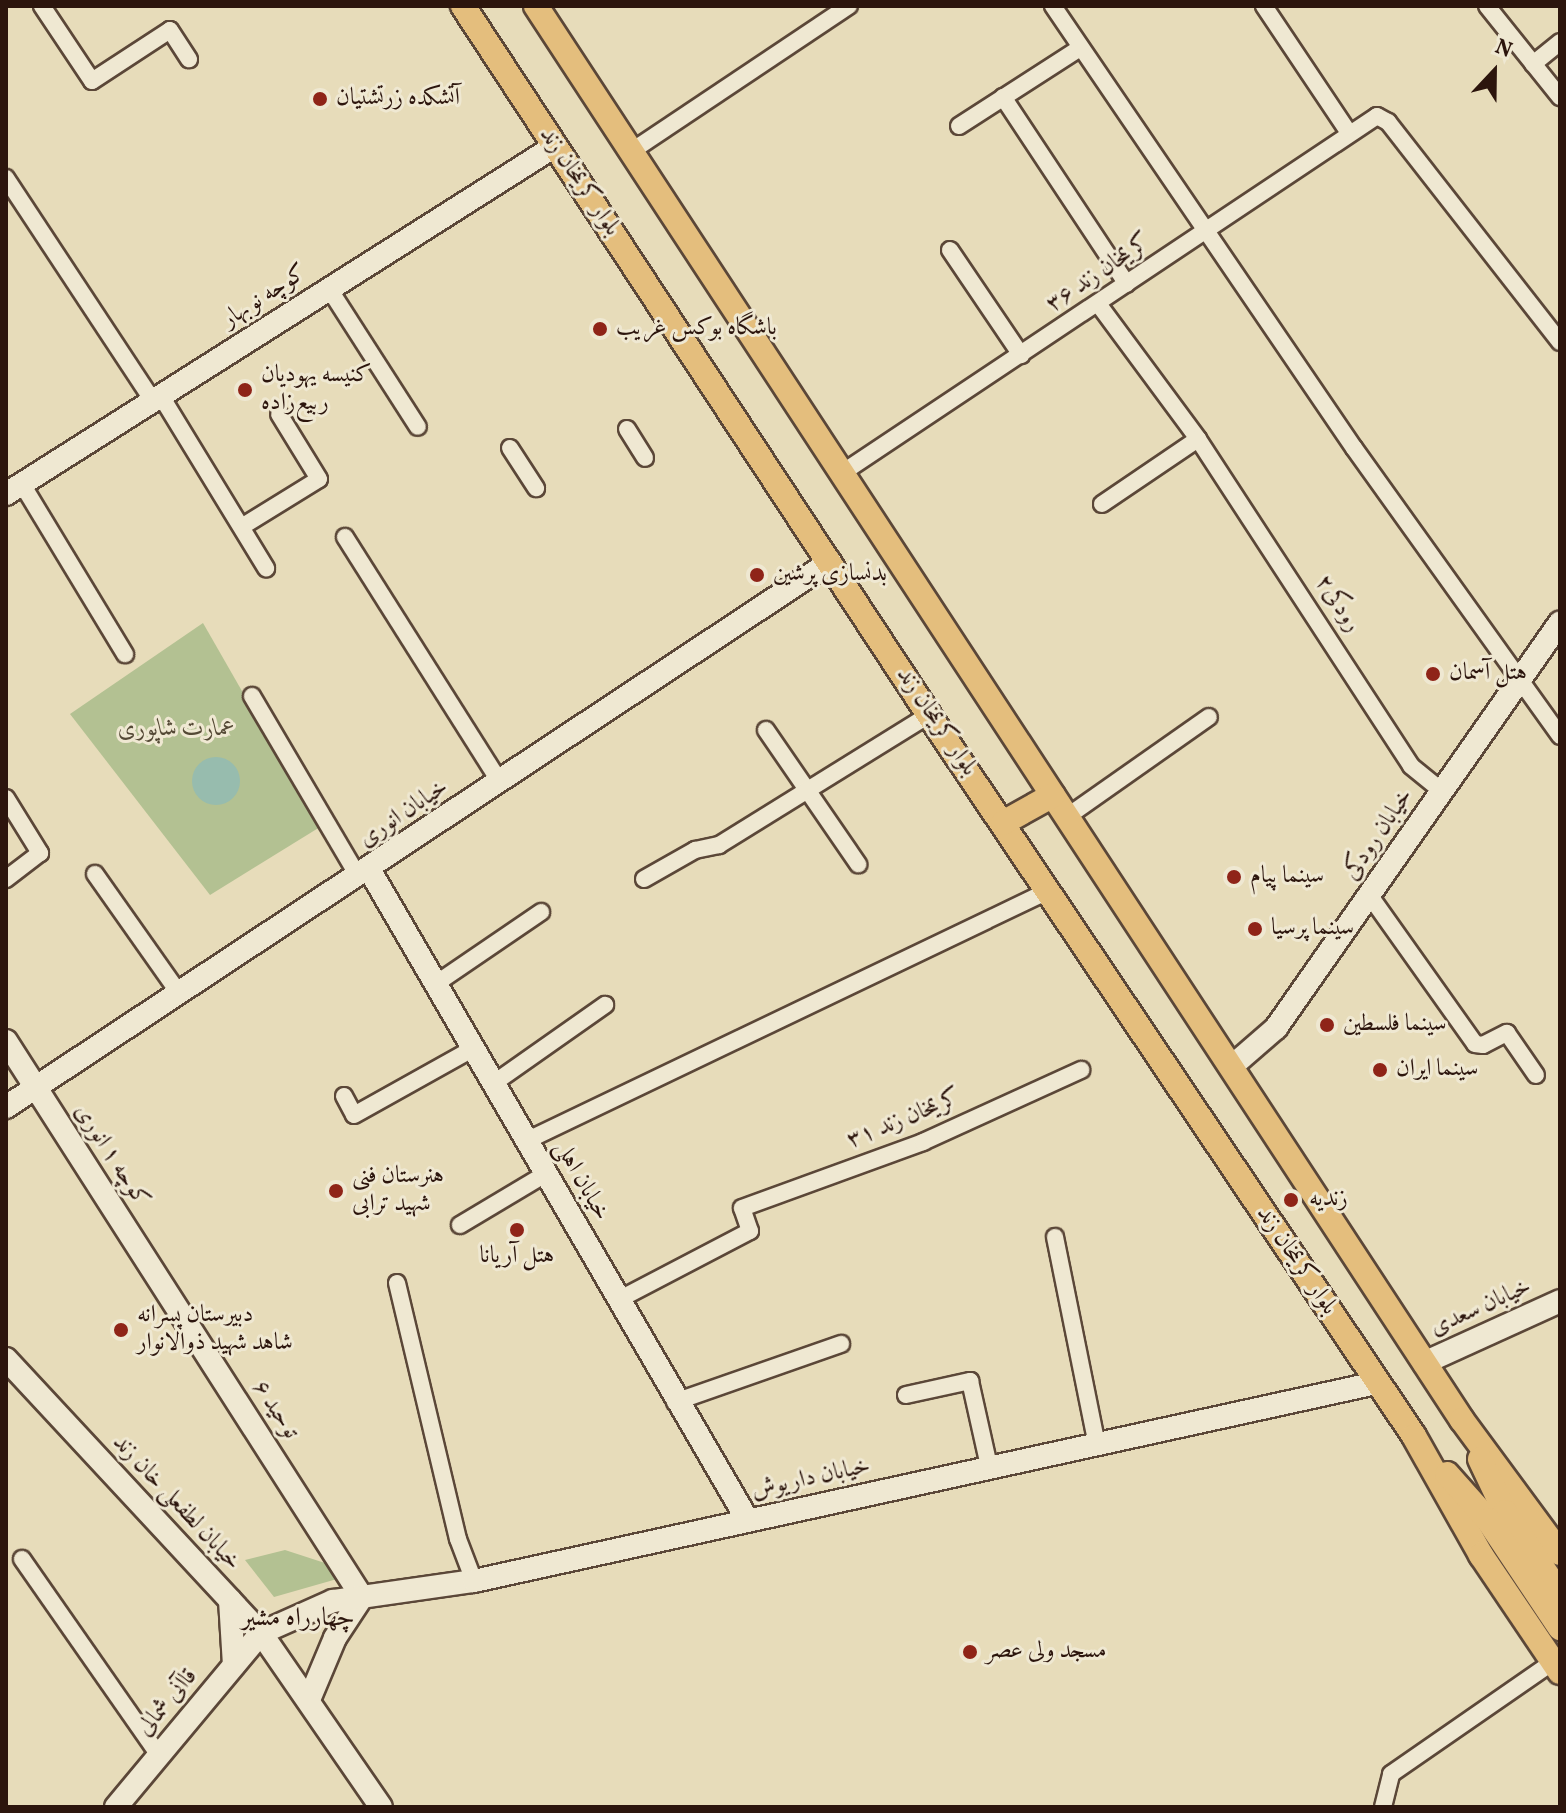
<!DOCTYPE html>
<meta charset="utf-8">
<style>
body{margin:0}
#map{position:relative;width:1566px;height:1813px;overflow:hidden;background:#e7dcba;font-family:Vollkorn,Amiri,serif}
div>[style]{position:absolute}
.green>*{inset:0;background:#b3c192}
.water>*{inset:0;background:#97bcae}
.round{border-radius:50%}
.roads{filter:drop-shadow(2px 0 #5b4738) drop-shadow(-2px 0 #5b4738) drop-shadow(0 2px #5b4738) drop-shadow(0 -2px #5b4738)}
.street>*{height:16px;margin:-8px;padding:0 8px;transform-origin:8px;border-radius:8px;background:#efe8d2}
.secondary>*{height:22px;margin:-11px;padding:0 11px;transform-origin:11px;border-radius:11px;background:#efe8d2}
.primary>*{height:24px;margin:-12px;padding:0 12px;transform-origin:12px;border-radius:12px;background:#e4be7d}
.dots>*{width:22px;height:22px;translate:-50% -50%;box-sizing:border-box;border:4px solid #efe8d2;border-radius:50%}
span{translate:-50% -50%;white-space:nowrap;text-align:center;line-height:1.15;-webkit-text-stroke:6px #efe8d2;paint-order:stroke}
.poi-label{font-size:24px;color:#2c150d}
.left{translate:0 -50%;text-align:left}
.street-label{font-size:24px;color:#2c150d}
.park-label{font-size:24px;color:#544935;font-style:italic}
.neighbourhood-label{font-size:26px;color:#2c150d}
.frame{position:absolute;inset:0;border:8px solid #2c150d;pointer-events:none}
.north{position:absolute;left:1454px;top:32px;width:80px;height:80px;-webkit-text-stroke:6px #efe8d2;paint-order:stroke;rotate:22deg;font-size:22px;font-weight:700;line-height:32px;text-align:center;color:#2c150d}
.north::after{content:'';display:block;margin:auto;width:28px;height:36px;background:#2c150d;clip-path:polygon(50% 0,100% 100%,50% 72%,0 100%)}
</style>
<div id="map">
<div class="green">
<i style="clip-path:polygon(203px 623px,320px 827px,210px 895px,70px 714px)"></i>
<i style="clip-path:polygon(285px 1550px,328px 1564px,337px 1579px,274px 1597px,245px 1560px)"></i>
</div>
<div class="water">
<i class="round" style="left:192px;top:757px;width:48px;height:48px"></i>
</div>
<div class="roads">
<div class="street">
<i style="left:42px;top:6px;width:90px;rotate:56.3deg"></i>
<i style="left:92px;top:81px;width:93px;rotate:-33.2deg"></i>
<i style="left:170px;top:30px;width:35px;rotate:57deg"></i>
<i style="left:1053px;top:6px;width:535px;rotate:55.75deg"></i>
<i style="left:1354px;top:448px;width:354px;rotate:54.4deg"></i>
<i style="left:1264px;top:6px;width:153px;rotate:56.2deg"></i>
<i style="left:1487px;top:6px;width:117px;rotate:51.3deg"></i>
<i style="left:1533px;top:64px;width:35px;rotate:-39deg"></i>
<i style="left:1003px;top:97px;width:224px;rotate:56.5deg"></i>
<i style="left:959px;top:126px;width:144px;rotate:-32.8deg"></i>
<i style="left:632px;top:151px;width:261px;rotate:-33.8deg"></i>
<i style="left:6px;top:178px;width:267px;rotate:56.6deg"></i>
<i style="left:950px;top:250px;width:127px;rotate:55.9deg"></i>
<i style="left:328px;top:287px;width:166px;rotate:57.3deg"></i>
<i style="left:1099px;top:305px;width:167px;rotate:53.5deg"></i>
<i style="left:1198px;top:439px;width:390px;rotate:56.9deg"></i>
<i style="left:1411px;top:766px;width:38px;rotate:39deg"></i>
<i style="left:161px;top:396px;width:202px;rotate:58.6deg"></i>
<i style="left:627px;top:429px;width:34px;rotate:58deg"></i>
<i style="left:510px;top:448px;width:48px;rotate:57deg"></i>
<i style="left:842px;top:473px;width:643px;rotate:-33.71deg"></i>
<i style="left:1377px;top:116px;width:13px;rotate:29deg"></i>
<i style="left:1388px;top:122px;width:279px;rotate:52deg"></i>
<i style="left:22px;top:484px;width:199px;rotate:58.8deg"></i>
<i style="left:1102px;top:504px;width:116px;rotate:-34.1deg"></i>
<i style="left:243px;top:526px;width:89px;rotate:-31.7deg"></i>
<i style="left:319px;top:479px;width:76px;rotate:-121.6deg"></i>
<i style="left:345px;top:537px;width:290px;rotate:57.7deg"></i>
<i style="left:252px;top:696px;width:209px;rotate:59.5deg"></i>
<i style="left:766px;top:730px;width:163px;rotate:55.5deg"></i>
<i style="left:6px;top:798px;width:65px;rotate:58.3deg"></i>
<i style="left:40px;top:853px;width:43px;rotate:142.6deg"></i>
<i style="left:1068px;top:816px;width:172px;rotate:-35.1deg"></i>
<i style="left:95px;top:874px;width:146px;rotate:54.8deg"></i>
<i style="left:644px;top:879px;width:59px;rotate:-29.6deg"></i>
<i style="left:695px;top:850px;width:25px;rotate:-12deg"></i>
<i style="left:719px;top:845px;width:247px;rotate:-31.8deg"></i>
<i style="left:1370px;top:896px;width:181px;rotate:54.6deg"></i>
<i style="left:1475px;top:1044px;width:8px;rotate:7deg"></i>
<i style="left:1483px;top:1045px;width:27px;rotate:-27deg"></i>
<i style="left:1507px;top:1033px;width:51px;rotate:55.4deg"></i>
<i style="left:437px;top:983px;width:126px;rotate:-34.3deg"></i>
<i style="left:494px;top:1083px;width:136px;rotate:-35.1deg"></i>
<i style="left:344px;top:1096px;width:21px;rotate:62deg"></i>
<i style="left:354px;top:1115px;width:137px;rotate:-29.2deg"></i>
<i style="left:528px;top:1140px;width:577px;rotate:-25.59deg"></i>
<i style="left:460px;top:1225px;width:101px;rotate:-30.9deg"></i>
<i style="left:1055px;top:1237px;width:212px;rotate:78.6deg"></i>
<i style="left:397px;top:1283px;width:263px;rotate:76.6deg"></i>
<i style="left:458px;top:1539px;width:45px;rotate:69.1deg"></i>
<i style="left:618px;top:1300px;width:149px;rotate:-27.6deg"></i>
<i style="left:750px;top:1231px;width:24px;rotate:-109deg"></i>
<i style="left:742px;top:1208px;width:193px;rotate:-20deg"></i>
<i style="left:923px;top:1142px;width:174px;rotate:-24.5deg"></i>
<i style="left:906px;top:1395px;width:66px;rotate:-12.3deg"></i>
<i style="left:970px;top:1381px;width:87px;rotate:77.4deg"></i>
<i style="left:675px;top:1402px;width:176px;rotate:-19.3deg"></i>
<i style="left:22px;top:1559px;width:238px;rotate:55.1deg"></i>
<i style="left:1383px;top:1807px;width:34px;rotate:-76deg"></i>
<i style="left:1391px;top:1774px;width:197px;rotate:-34.7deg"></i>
</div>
<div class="secondary">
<i style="left:6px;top:494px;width:650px;rotate:-32.37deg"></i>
<i style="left:369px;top:869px;width:752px;rotate:59.82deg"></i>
<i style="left:6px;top:1041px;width:660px;rotate:57.37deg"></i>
<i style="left:362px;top:1597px;width:49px;rotate:123.4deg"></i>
<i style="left:335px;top:1638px;width:67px;rotate:112.8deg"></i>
<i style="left:1231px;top:1067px;width:60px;rotate:-40.9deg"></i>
<i style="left:1276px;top:1028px;width:495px;rotate:-55deg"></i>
<i style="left:6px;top:1107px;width:988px;rotate:-33.48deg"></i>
<i style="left:6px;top:1359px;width:374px;rotate:47.1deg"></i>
<i style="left:261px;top:1633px;width:211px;rotate:55.4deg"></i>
<i style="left:1424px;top:1363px;width:149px;rotate:-24.5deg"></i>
<i style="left:230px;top:1600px;width:65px;rotate:86.5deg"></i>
<i style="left:116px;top:1807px;width:226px;rotate:-50.2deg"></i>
<i style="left:261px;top:1633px;width:79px;rotate:-24deg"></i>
<i style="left:333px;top:1601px;width:142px;rotate:-8.1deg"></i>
<i style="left:474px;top:1581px;width:923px;rotate:-12.38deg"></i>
</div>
<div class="primary">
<i style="left:463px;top:6px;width:848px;rotate:56.68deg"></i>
<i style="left:929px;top:715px;width:869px;rotate:56.07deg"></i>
<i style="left:1414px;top:1436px;width:137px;rotate:60.6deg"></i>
<i style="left:1481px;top:1555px;width:141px;rotate:56deg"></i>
<i style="left:536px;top:6px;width:1690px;rotate:56.78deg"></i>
<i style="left:1462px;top:1420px;width:165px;rotate:53.6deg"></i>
<i style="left:1003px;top:823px;width:57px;rotate:-29.2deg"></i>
<i style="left:1480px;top:1459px;width:59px;rotate:64.7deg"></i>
<i style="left:1505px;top:1512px;width:99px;rotate:56.1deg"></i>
<i style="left:1447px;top:1474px;width:62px;rotate:48.3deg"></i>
<i style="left:1488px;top:1520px;width:130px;rotate:56.3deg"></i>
</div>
</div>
<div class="dots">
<i style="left:320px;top:99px;background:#8f2418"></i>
<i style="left:600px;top:329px;background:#8f2418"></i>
<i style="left:245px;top:390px;background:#8f2418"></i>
<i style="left:757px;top:575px;background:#8f2418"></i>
<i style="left:1433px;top:674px;background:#8f2418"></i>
<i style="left:1234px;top:877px;background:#8f2418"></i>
<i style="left:1255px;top:929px;background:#8f2418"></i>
<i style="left:1327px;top:1025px;background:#8f2418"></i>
<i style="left:1380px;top:1070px;background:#8f2418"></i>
<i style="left:336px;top:1191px;background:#8f2418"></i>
<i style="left:1291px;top:1200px;background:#8f2418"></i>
<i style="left:517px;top:1230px;background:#8f2418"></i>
<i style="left:121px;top:1330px;background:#8f2418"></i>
<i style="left:970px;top:1652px;background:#8f2418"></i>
</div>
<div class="poi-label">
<span class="left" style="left:336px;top:99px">آتشکده زرتشتیان</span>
<span class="left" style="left:616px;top:329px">باشگاه بوکس غریب</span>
<span class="left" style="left:261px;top:390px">کنیسه یهودیان<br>ربیع‌زاده</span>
<span class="left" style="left:773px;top:575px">بدنسازی پرشین</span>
<span class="left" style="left:1449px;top:674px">هتل آسمان</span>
<span class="left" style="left:1250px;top:877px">سینما پیام</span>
<span class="left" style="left:1271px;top:929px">سینما پرسیا</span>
<span class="left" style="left:1343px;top:1025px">سینما فلسطین</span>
<span class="left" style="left:1396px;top:1070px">سینما ایران</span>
<span class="left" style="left:352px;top:1191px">هنرستان فنی<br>شهید ترابی</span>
<span class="left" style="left:1309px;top:1200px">زندیه</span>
<span style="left:517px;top:1257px">هتل آریانا</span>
<span class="left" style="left:137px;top:1330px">دبیرستان پسرانه<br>شاهد شهید ذوالانوار</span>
<span class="left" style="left:986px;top:1652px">مسجد ولی عصر</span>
</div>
<div class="street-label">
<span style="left:579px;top:182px;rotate:56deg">بلوار کریمخان زند</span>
<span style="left:1099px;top:274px;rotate:-34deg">کریمخان زند ۳۶</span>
<span style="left:265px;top:297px;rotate:-33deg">کوچه نوبهار</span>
<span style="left:1337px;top:604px;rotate:57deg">رودکی۲</span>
<span style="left:936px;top:722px;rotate:56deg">بلوار کریمخان زند</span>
<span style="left:404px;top:814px;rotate:-34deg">خیابان انوری</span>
<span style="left:1379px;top:835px;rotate:-56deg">خیابان رودکی</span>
<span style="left:904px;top:1120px;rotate:-22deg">کریمخان زند ۳۱</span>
<span style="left:111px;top:1156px;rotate:57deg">کوچه ۱ انوری</span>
<span style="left:581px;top:1181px;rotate:60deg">خیابان اهلی</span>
<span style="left:1296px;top:1261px;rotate:56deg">بلوار کریمخان زند</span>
<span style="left:1481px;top:1308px;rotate:-24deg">خیابان سعدی</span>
<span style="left:275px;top:1410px;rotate:57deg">۶ توحید</span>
<span style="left:811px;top:1479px;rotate:-12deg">خیابان داریوش</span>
<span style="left:176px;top:1503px;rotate:47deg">خیابان لطفعلی خان زند</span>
<span style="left:168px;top:1703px;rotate:-50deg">قاآنی شمالی</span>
</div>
<div class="park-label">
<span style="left:177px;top:730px">عمارت شاپوری</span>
</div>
<div class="neighbourhood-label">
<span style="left:298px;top:1619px">چهارراه مشیر</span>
</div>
<div class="frame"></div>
<div class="north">N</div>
</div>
